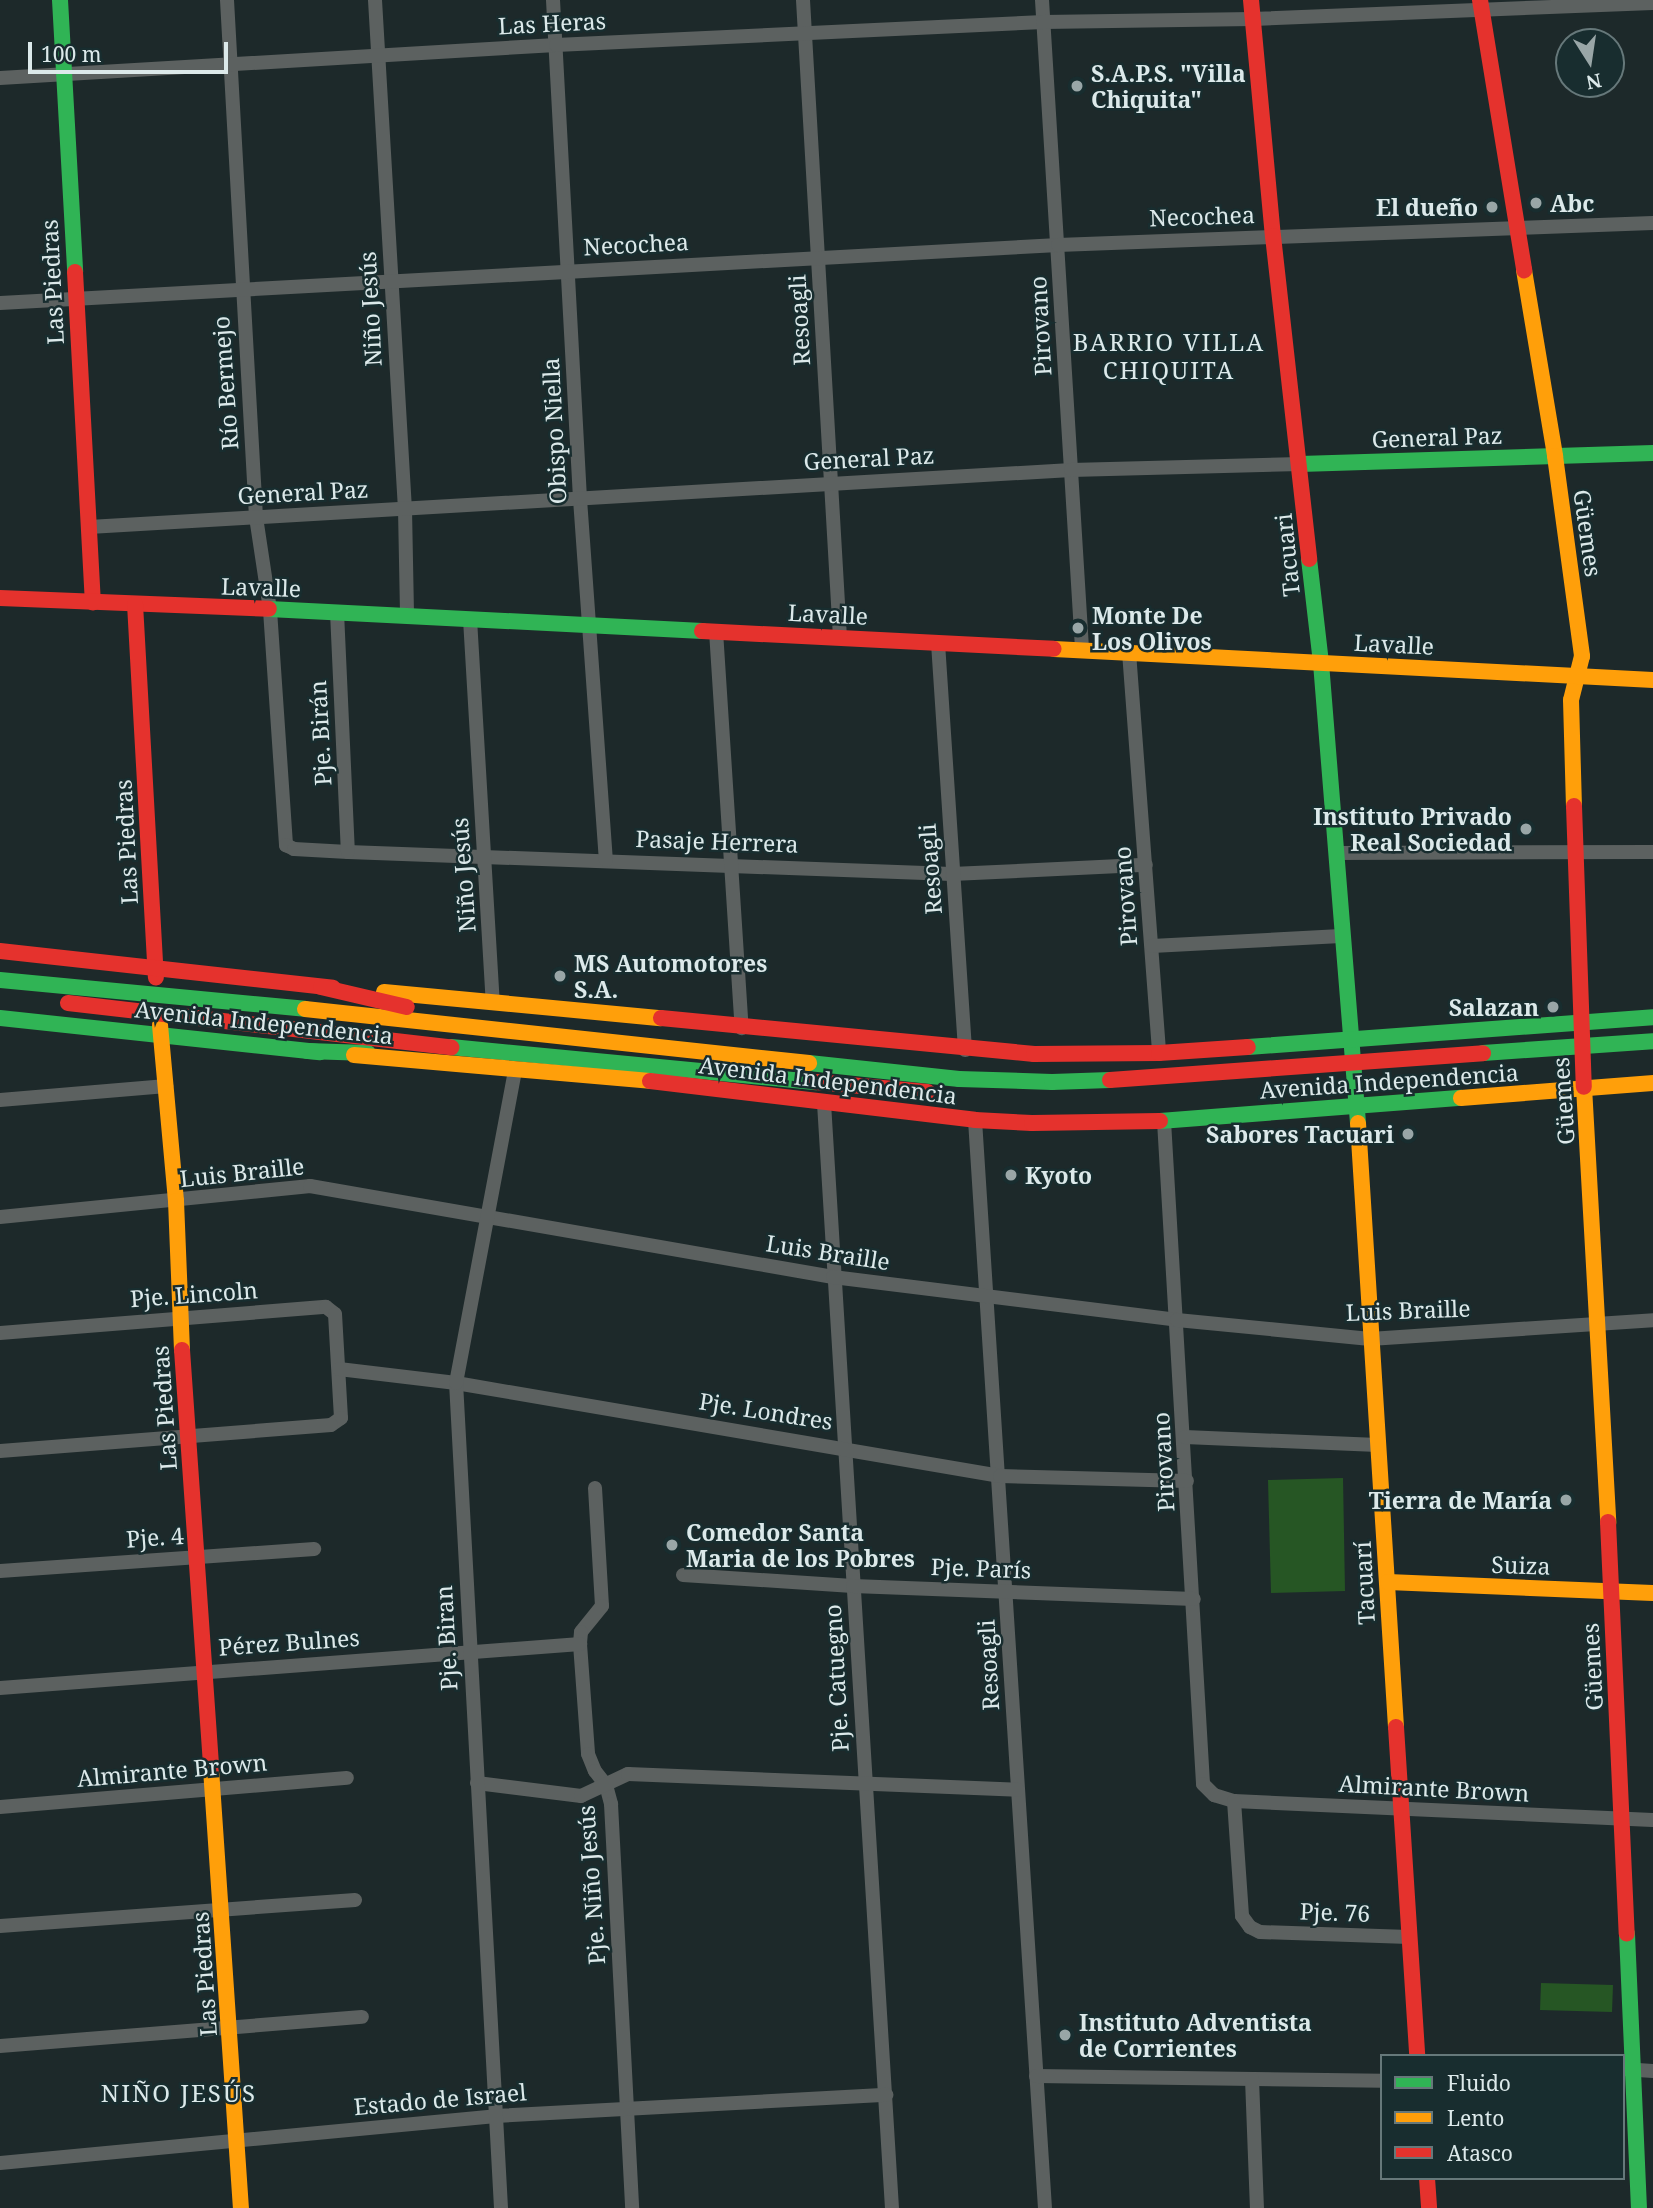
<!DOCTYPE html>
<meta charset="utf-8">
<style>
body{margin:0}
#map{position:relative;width:1653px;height:2208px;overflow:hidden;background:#1d292a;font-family:"Noto Serif",serif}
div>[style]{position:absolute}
.green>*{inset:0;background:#265624}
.street>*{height:14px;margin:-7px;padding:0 7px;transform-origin:7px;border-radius:7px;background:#5c6160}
.fast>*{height:16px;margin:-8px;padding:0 8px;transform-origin:8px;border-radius:8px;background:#30b455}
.slow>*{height:16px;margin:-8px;padding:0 8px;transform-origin:8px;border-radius:8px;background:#ff9f0a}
.jam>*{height:16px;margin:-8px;padding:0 8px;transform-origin:8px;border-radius:8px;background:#e5322d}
.dots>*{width:19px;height:19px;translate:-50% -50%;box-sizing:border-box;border:4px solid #182d2f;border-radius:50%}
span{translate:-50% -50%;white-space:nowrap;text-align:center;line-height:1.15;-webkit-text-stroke:5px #182d2f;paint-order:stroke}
.street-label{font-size:23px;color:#dce9ea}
.poi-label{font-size:23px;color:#dce9ea;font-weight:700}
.left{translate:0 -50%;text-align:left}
.right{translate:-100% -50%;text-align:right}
.neighbourhood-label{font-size:24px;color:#dce9ea;letter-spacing:2px}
.legend{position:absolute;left:1380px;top:2054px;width:245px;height:126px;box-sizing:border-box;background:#182d2f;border:2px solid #66787a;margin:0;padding:9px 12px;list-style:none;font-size:21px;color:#dce9ea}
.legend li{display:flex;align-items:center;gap:14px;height:35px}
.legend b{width:35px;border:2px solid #66787a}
.north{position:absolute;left:1555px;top:28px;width:70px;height:70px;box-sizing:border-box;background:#182d2f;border:2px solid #66787a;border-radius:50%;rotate:168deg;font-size:19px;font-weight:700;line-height:28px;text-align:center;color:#dce9ea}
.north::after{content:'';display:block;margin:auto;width:24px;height:32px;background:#99a6a7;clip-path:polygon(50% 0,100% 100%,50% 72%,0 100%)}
.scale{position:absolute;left:28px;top:42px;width:200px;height:32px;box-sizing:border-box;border:4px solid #dce9ea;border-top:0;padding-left:9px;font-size:21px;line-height:24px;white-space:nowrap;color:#dce9ea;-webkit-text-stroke:5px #182d2f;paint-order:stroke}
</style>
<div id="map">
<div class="green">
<i style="clip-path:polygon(1343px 1478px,1345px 1591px,1271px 1593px,1268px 1480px)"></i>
<i style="clip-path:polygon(1541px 1983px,1613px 1985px,1612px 2012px,1540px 2010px)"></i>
</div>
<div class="street">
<i style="left:227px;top:0;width:518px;rotate:86.79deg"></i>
<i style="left:256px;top:517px;width:94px;rotate:81.4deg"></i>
<i style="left:270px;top:610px;width:236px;rotate:86.1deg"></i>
<i style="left:286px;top:845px;width:9px;rotate:27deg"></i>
<i style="left:294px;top:849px;width:54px;rotate:3.2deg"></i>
<i style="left:348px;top:852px;width:604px;rotate:2.09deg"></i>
<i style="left:952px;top:874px;width:194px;rotate:-2.7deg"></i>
<i style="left:375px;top:0;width:510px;rotate:86.63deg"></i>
<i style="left:405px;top:509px;width:106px;rotate:88.9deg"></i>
<i style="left:553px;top:0;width:500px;rotate:86.9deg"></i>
<i style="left:580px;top:499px;width:362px;rotate:85.9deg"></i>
<i style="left:803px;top:0;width:639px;rotate:86.68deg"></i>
<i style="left:1042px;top:0;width:650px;rotate:86.47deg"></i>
<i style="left:0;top:78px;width:557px;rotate:-3.4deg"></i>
<i style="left:556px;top:45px;width:488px;rotate:-2.7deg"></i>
<i style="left:1043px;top:22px;width:210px;rotate:-0.8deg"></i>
<i style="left:1253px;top:19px;width:400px;rotate:-2.3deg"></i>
<i style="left:0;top:303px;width:1060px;rotate:-3.14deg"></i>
<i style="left:1058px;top:245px;width:595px;rotate:-2.12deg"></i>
<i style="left:89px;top:527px;width:984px;rotate:-3.32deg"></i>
<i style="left:1071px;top:470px;width:229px;rotate:-1.5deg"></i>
<i style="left:337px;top:612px;width:240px;rotate:87.4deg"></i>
<i style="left:470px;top:619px;width:384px;rotate:86.6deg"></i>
<i style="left:716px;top:631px;width:398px;rotate:86.3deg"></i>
<i style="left:938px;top:643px;width:408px;rotate:86.2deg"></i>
<i style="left:1129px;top:652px;width:402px;rotate:85.7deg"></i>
<i style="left:1336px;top:853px;width:317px;rotate:-0.2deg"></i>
<i style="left:1152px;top:946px;width:189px;rotate:-3deg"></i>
<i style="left:0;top:1100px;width:167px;rotate:-4.8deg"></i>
<i style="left:824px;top:1103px;width:1107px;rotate:86.48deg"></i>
<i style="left:975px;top:1120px;width:1090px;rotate:86.32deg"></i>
<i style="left:1164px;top:1121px;width:664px;rotate:86.63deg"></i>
<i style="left:1203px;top:1784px;width:16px;rotate:45deg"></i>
<i style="left:1214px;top:1795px;width:21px;rotate:17deg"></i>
<i style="left:1234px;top:1801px;width:419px;rotate:2.6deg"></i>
<i style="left:0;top:1217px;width:312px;rotate:-5.7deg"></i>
<i style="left:310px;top:1186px;width:531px;rotate:9.87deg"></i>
<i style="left:833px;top:1277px;width:347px;rotate:7.1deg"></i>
<i style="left:1177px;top:1320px;width:194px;rotate:5.6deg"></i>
<i style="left:1370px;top:1339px;width:284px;rotate:-3.8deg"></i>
<i style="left:0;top:1333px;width:327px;rotate:-4.6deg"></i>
<i style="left:326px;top:1307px;width:11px;rotate:38deg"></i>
<i style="left:335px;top:1314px;width:104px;rotate:86.7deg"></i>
<i style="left:341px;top:1418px;width:12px;rotate:145deg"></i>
<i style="left:331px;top:1425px;width:332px;rotate:175.5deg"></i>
<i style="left:339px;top:1369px;width:118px;rotate:6.8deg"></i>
<i style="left:456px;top:1383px;width:552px;rotate:9.7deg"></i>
<i style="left:1000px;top:1476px;width:187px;rotate:1.5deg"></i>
<i style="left:1185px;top:1437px;width:193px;rotate:2.4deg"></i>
<i style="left:595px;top:1488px;width:118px;rotate:86.6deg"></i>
<i style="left:602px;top:1606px;width:33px;rotate:129deg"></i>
<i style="left:581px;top:1632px;width:12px;rotate:95deg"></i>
<i style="left:580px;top:1644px;width:110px;rotate:85.8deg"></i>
<i style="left:588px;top:1754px;width:18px;rotate:68deg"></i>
<i style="left:595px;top:1771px;width:18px;rotate:52deg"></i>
<i style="left:606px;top:1785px;width:20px;rotate:75deg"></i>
<i style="left:611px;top:1804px;width:405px;rotate:87deg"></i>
<i style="left:0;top:1571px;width:315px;rotate:-4deg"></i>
<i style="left:683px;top:1575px;width:170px;rotate:3.7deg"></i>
<i style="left:853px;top:1586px;width:341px;rotate:2.2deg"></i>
<i style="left:0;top:1688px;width:582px;rotate:-4.34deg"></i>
<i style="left:477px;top:1783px;width:105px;rotate:7.1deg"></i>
<i style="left:581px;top:1796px;width:52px;rotate:-25.1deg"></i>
<i style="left:628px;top:1774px;width:390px;rotate:2.3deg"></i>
<i style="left:1234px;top:1801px;width:115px;rotate:86deg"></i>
<i style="left:1242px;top:1916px;width:14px;rotate:54deg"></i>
<i style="left:1250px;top:1927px;width:11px;rotate:27deg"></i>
<i style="left:1260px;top:1932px;width:149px;rotate:1.9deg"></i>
<i style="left:0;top:1807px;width:348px;rotate:-4.8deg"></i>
<i style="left:0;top:1926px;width:356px;rotate:-4.2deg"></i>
<i style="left:0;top:2046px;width:363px;rotate:-4.6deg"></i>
<i style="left:1623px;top:2069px;width:30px;rotate:4deg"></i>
<i style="left:1036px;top:2076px;width:346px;rotate:0.8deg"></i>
<i style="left:1252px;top:2079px;width:129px;rotate:87.8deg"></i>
<i style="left:0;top:2163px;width:498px;rotate:-5.4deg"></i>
<i style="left:496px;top:2116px;width:391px;rotate:-3.1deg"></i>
<i style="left:501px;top:2208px;width:826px;rotate:-93.12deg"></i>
<i style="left:456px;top:1383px;width:319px;rotate:-79.3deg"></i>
</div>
<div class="fast">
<i style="left:60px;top:0;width:272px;rotate:86.8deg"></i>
<i style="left:1300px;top:464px;width:353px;rotate:-1.8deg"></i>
<i style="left:1309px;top:559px;width:105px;rotate:83.4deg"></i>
<i style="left:1321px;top:663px;width:461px;rotate:85.4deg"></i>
<i style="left:269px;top:609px;width:434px;rotate:2.9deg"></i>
<i style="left:0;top:980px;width:306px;rotate:5.4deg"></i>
<i style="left:0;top:1018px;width:322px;rotate:6.1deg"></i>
<i style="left:451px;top:1047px;width:367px;rotate:5.5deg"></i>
<i style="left:1248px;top:1047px;width:406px;rotate:-4.2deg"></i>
<i style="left:307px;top:1051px;width:61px;rotate:1.9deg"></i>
<i style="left:1483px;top:1053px;width:170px;rotate:-4deg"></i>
<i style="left:809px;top:1063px;width:151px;rotate:6.1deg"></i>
<i style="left:959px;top:1079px;width:93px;rotate:1.8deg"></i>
<i style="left:1052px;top:1082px;width:58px;rotate:-2deg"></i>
<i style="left:1160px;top:1121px;width:302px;rotate:-4.4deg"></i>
<i style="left:1627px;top:1934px;width:274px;rotate:87.5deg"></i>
</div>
<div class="slow">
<i style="left:1524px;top:270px;width:189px;rotate:80.5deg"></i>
<i style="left:1555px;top:456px;width:202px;rotate:82.3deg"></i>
<i style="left:1582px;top:656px;width:45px;rotate:104deg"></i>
<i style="left:1571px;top:700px;width:106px;rotate:88.4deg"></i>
<i style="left:1054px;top:649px;width:600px;rotate:2.96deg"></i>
<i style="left:384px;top:992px;width:278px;rotate:5.4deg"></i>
<i style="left:305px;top:1009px;width:507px;rotate:6.12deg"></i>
<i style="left:160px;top:1025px;width:177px;rotate:84.8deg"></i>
<i style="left:176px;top:1201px;width:149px;rotate:87.7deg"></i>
<i style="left:354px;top:1055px;width:297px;rotate:5deg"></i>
<i style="left:1584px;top:1087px;width:436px;rotate:86.8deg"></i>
<i style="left:1461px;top:1098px;width:193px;rotate:-4.5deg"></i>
<i style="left:1358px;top:1123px;width:605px;rotate:86.4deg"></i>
<i style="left:1388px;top:1582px;width:265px;rotate:2.4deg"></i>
<i style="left:211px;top:1769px;width:440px;rotate:86.1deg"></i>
</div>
<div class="jam">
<i style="left:1251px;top:0;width:237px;rotate:84.7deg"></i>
<i style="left:1273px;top:236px;width:325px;rotate:83.6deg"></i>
<i style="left:1480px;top:0;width:274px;rotate:80.7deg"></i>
<i style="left:75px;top:272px;width:331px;rotate:86.9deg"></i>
<i style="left:0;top:598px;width:269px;rotate:2.3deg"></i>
<i style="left:135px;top:604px;width:374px;rotate:86.8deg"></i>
<i style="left:702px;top:631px;width:352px;rotate:2.9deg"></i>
<i style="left:1574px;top:806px;width:281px;rotate:88deg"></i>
<i style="left:0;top:951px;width:335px;rotate:6.3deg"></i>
<i style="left:321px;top:987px;width:88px;rotate:13.1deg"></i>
<i style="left:68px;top:1003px;width:386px;rotate:6.6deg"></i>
<i style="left:661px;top:1018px;width:375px;rotate:5.5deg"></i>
<i style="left:1034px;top:1054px;width:125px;rotate:-0.5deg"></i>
<i style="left:1159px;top:1053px;width:89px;rotate:-3.9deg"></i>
<i style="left:1110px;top:1080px;width:374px;rotate:-4.1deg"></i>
<i style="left:650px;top:1081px;width:327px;rotate:6.8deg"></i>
<i style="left:975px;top:1120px;width:57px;rotate:3deg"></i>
<i style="left:1032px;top:1123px;width:128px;rotate:-0.9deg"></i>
<i style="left:816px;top:1082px;width:112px;rotate:5.1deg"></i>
<i style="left:182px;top:1350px;width:420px;rotate:86deg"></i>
<i style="left:1608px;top:1522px;width:412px;rotate:87.4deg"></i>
<i style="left:1396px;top:1727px;width:330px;rotate:86.3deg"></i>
<i style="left:1427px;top:2178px;width:30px;rotate:86deg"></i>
</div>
<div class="dots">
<i style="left:1077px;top:86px;background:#99a6a7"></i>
<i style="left:1536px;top:203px;background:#99a6a7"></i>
<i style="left:1492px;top:207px;background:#99a6a7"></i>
<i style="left:1078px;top:628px;background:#99a6a7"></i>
<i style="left:1526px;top:829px;background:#99a6a7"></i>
<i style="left:560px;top:976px;background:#99a6a7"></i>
<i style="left:1553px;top:1007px;background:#99a6a7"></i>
<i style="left:1408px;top:1134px;background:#99a6a7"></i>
<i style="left:1011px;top:1175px;background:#99a6a7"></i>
<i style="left:1566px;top:1500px;background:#99a6a7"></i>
<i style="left:672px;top:1545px;background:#99a6a7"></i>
<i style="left:1065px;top:2035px;background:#99a6a7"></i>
</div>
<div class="street-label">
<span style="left:552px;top:23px;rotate:-3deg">Las Heras</span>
<span style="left:1202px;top:216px;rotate:-2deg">Necochea</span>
<span style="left:636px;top:244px;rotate:-3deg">Necochea</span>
<span style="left:52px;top:282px;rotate:-93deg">Las Piedras</span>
<span style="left:370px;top:309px;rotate:-93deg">Niño Jesús</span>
<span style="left:799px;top:320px;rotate:-93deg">Resoagli</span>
<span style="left:1040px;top:326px;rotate:-93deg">Pirovano</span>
<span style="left:225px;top:383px;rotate:-94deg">Río Bermejo</span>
<span style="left:554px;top:431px;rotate:-93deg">Obispo Niella</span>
<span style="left:1437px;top:437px;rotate:-2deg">General Paz</span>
<span style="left:869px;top:458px;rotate:-3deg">General Paz</span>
<span style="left:303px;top:492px;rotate:-3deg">General Paz</span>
<span style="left:1588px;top:533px;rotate:82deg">Güemes</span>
<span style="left:1287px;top:555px;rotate:-96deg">Tacuari</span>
<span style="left:261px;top:587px;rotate:2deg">Lavalle</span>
<span style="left:828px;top:614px;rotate:3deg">Lavalle</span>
<span style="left:1394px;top:644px;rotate:3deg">Lavalle</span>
<span style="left:320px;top:733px;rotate:-93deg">Pje. Birán</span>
<span style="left:717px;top:841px;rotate:2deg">Pasaje Herrera</span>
<span style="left:126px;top:842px;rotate:-93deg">Las Piedras</span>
<span style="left:930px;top:869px;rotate:-94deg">Resoagli</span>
<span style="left:463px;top:875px;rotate:-94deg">Niño Jesús</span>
<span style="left:1125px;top:896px;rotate:-94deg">Pirovano</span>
<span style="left:264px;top:1022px;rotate:6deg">Avenida Independencia</span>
<span style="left:828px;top:1080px;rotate:7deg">Avenida Independencia</span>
<span style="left:1389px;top:1081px;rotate:-4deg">Avenida Independencia</span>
<span style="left:1563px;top:1101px;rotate:-94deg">Güemes</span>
<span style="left:242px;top:1172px;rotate:-6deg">Luis Braille</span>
<span style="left:828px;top:1252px;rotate:9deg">Luis Braille</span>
<span style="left:194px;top:1294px;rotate:-4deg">Pje. Lincoln</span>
<span style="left:1408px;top:1310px;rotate:-2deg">Luis Braille</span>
<span style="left:164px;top:1408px;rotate:-94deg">Las Piedras</span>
<span style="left:766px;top:1411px;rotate:9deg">Pje. Londres</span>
<span style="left:1163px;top:1462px;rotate:-93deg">Pirovano</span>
<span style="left:155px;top:1537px;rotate:-4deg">Pje. 4</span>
<span style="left:1521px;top:1565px;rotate:2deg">Suiza</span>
<span style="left:981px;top:1568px;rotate:2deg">Pje. París</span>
<span style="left:1364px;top:1583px;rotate:-93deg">Tacuarí</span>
<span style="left:446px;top:1638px;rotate:-93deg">Pje. Biran</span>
<span style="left:289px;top:1642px;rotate:-4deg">Pérez Bulnes</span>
<span style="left:988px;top:1665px;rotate:-93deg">Resoagli</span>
<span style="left:1592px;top:1667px;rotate:-93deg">Güemes</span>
<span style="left:836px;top:1678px;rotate:-93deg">Pje. Catuegno</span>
<span style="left:172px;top:1770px;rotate:-5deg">Almirante Brown</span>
<span style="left:1434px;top:1788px;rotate:3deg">Almirante Brown</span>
<span style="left:591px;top:1885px;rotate:-94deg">Pje. Niño Jesús</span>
<span style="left:1335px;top:1912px;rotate:2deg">Pje. 76</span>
<span style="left:204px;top:1974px;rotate:-94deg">Las Piedras</span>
<span style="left:440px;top:2099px;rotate:-5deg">Estado de Israel</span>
</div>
<div class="poi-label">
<span class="left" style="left:1091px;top:86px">S.A.P.S. "Villa<br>Chiquita"</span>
<span class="left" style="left:1550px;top:203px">Abc</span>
<span class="right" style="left:1478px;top:207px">El dueño</span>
<span class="left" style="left:1092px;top:628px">Monte De<br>Los Olivos</span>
<span class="right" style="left:1512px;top:829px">Instituto Privado<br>Real Sociedad</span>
<span class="left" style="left:574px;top:976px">MS Automotores<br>S.A.</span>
<span class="right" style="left:1539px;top:1007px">Salazan</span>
<span class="right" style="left:1394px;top:1134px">Sabores Tacuari</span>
<span class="left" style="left:1025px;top:1175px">Kyoto</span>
<span class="right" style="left:1552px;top:1500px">Tierra de María</span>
<span class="left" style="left:686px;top:1545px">Comedor Santa<br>Maria de los Pobres</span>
<span class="left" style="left:1079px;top:2035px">Instituto Adventista<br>de Corrientes</span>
</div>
<div class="neighbourhood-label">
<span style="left:1169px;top:356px">BARRIO VILLA<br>CHIQUITA</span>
<span style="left:179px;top:2093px">NIÑO JESÚS</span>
</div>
<ul class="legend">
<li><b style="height:9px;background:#30b455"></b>Fluido</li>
<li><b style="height:9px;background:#ff9f0a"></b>Lento</li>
<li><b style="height:9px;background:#e5322d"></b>Atasco</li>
</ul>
<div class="north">N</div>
<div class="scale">100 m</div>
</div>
